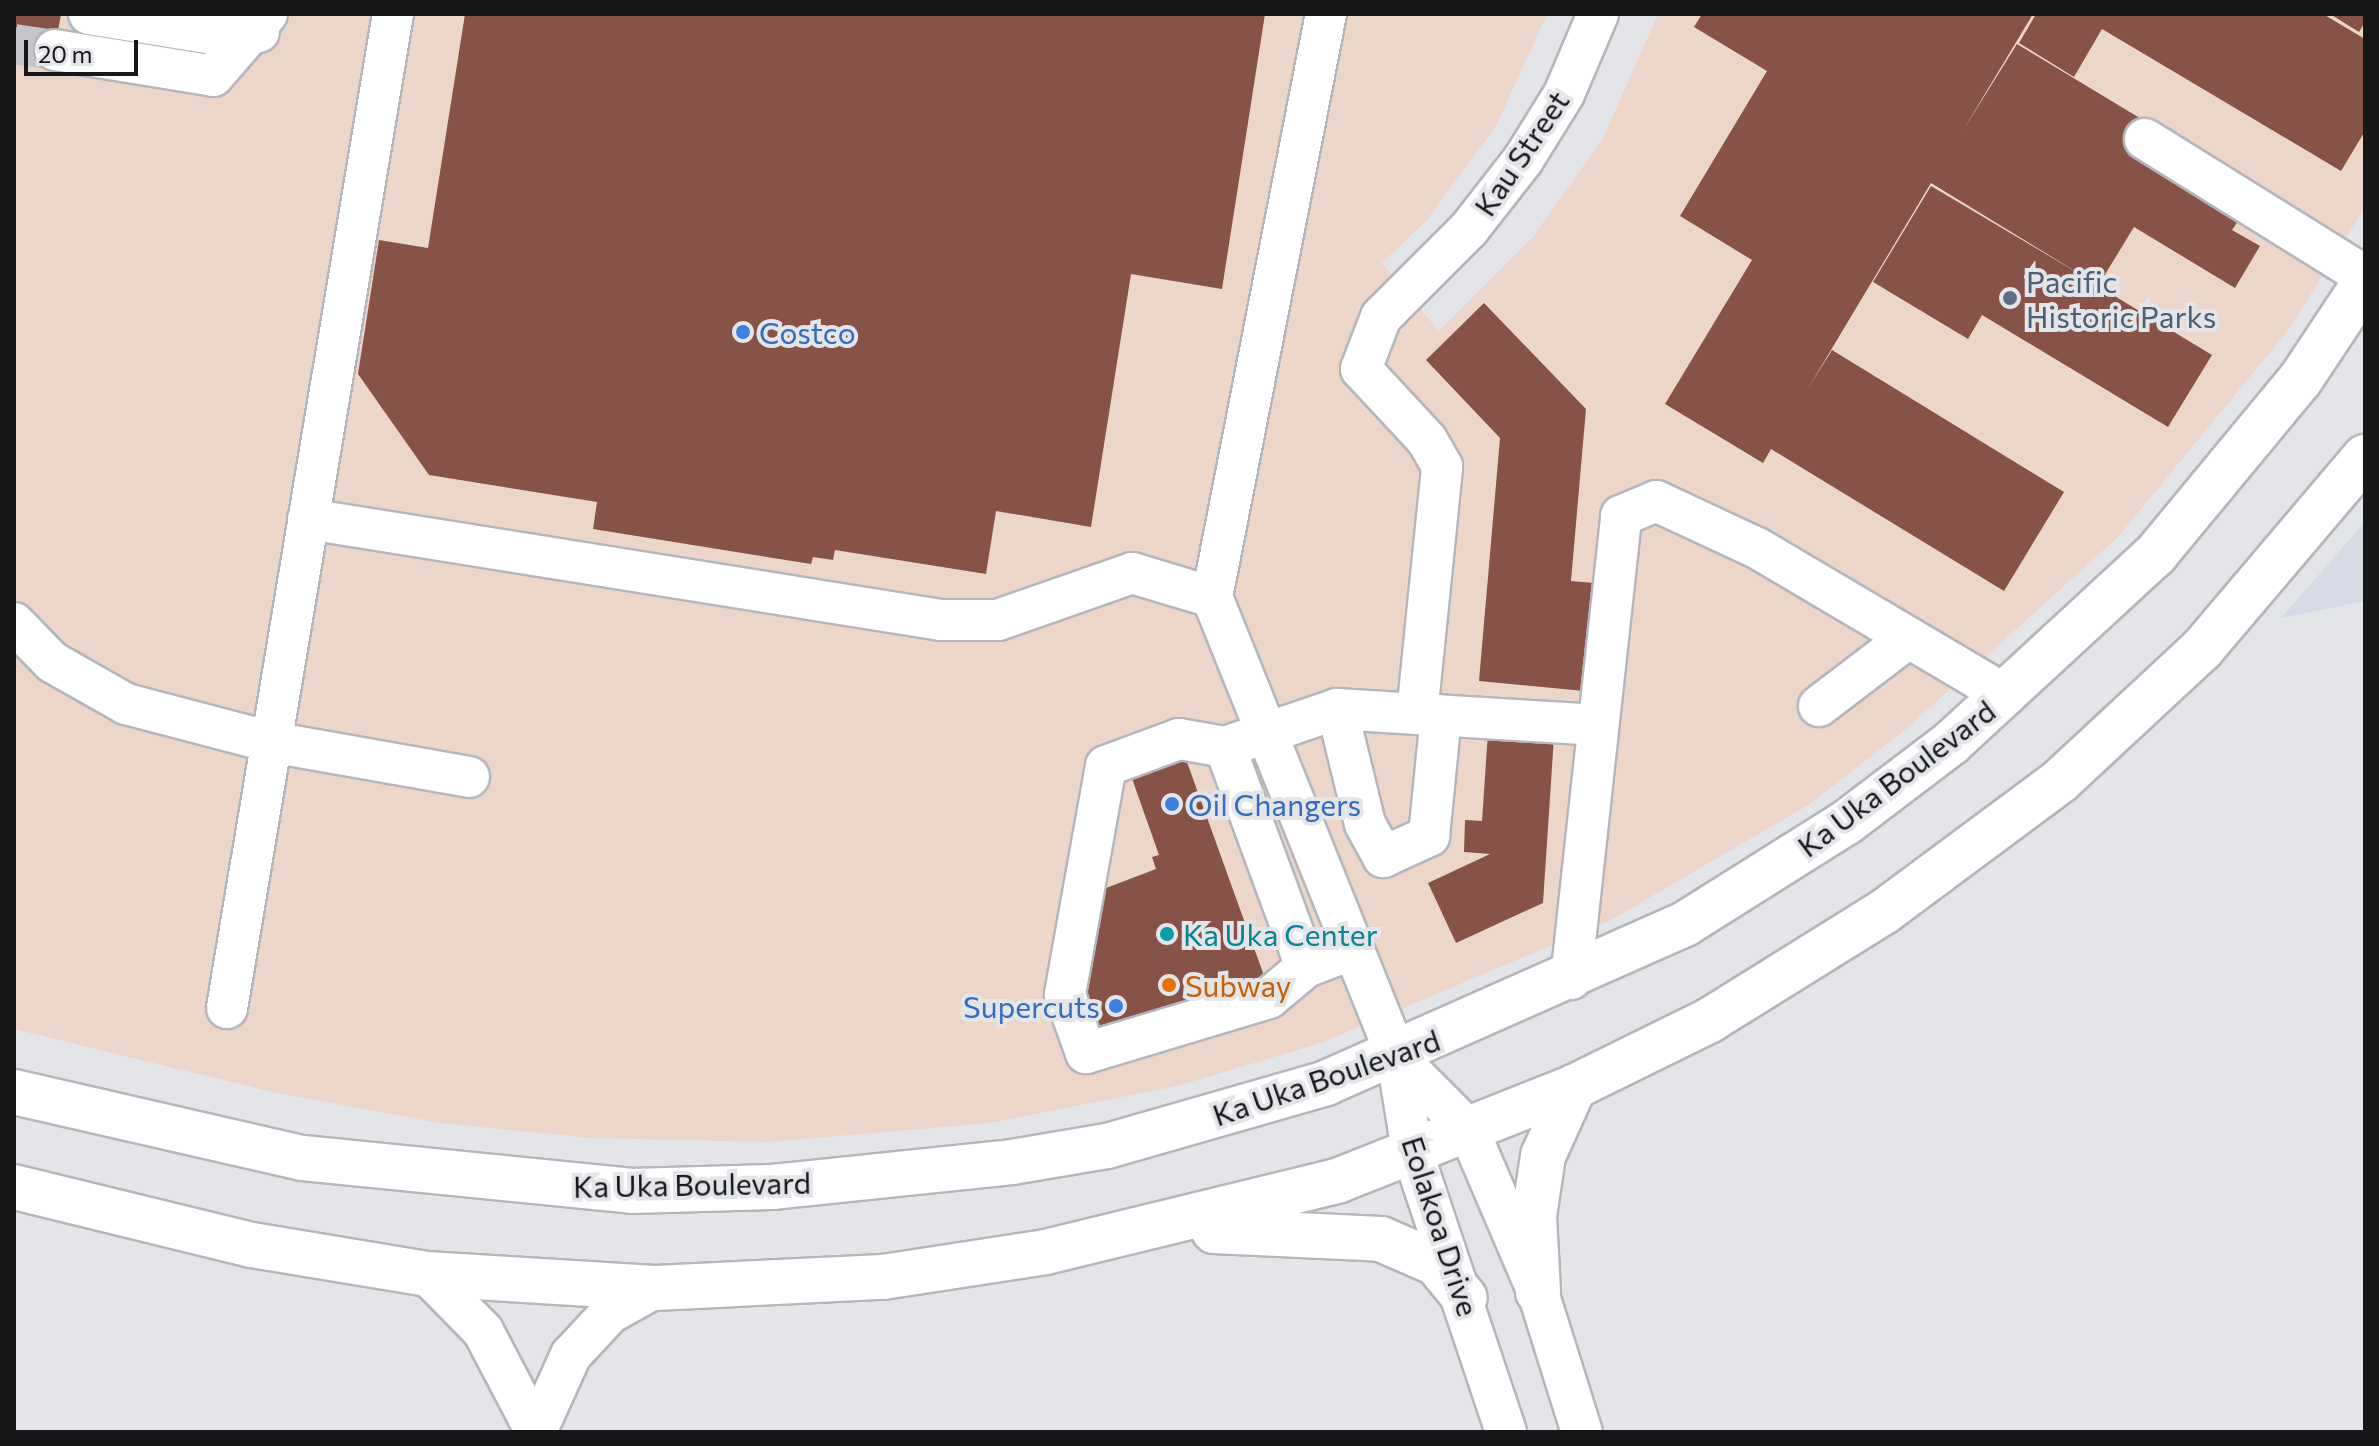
<!DOCTYPE html>
<style>
body{margin:0}
#map{position:relative;width:2379px;height:1446px;overflow:hidden;background:#e3e5e9;font-family:Commissioner,sans-serif}
div>[style]{position:absolute}
.commercial>*{inset:0;background:#ecd6ca}
.built>*{inset:0;background:#d6dae5}
.building>*{inset:0;background:#875349}
.minor-tunnel>*{height:40px;margin-top:-20px;transform-origin:0;background:repeating-linear-gradient(90deg,#c4c6ca 0 40px,transparent 0 60px)}
.roads{filter:drop-shadow(2px 0 #b5b6ba) drop-shadow(-2px 0 #b5b6ba) drop-shadow(0 2px #b5b6ba) drop-shadow(0 -2px #b5b6ba)}
.minor>*{height:40px;margin:-20px;padding:0 20px;transform-origin:20px;border-radius:20px;background:#fff}
.major>*{height:44px;margin:-22px;padding:0 22px;transform-origin:22px;border-radius:22px;background:#fff}
.dots>*{width:22px;height:22px;translate:-50% -50%;box-sizing:border-box;border:4px solid #e3e5e9;border-radius:50%}
span{translate:-50% -50%;white-space:nowrap;text-align:center;line-height:1.15;-webkit-text-stroke:8px #e3e5e9;paint-order:stroke}
.street-label{font-size:30px;color:#161718}
.service-label{font-size:30px;color:#4e5e75}
.left{translate:0 -50%;text-align:left}
.shop-label{font-size:30px;color:#366cbe}
.right{translate:-100% -50%;text-align:right}
.culture-label{font-size:30px;color:#0d838f}
.food-label{font-size:30px;color:#c56008}
.frame{position:absolute;inset:0;border:16px solid #161718;pointer-events:none}
.scale{position:absolute;left:24px;top:40px;width:114px;height:36px;box-sizing:border-box;border:4px solid #161718;border-top:0;padding-left:10px;font-size:24px;line-height:28px;white-space:nowrap;color:#161718;-webkit-text-stroke:6px #e3e5e9;paint-order:stroke}
</style>
<div id="map">
<div class="commercial">
<i style="clip-path:polygon(14px 14px,1547px 14px,1496px 126px,1427px 220px,1382px 263px,1439px 331px,1532px 238px,1602px 140px,1658px 14px,2365px 14px,2365px 207px,2290px 328px,2118px 537px,1906px 729px,1810px 804px,1611px 920px,1321px 1043px,1177px 1086px,990px 1123px,769px 1142px,590px 1138px,440px 1123px,272px 1092px,14px 1029px)"></i>
</div>
<div class="built">
<i style="clip-path:polygon(2365px 521px,2365px 601px,2281px 618px,2357px 531px)"></i>
</div>
<div class="building">
<i style="clip-path:polygon(14px 14px,61px 14px,54px 54px,14px 47px)"></i>
<i style="clip-path:polygon(465px 14px,1265px 14px,1222px 289px,1131px 274px,1091px 527px,996px 511px,986px 574px,835px 550px,833px 560px,813px 557px,811px 564px,593px 529px,597px 502px,429px 475px,358px 374px,379px 240px,428px 248px)"></i>
<i style="clip-path:polygon(1702px 14px,2033px 14px,1962px 132px,2017px 44px,2153px 126px,2242px 215px,2232px 230px,2260px 246px,2235px 288px,2134px 227px,2098px 286px,2212px 355px,2168px 427px,1982px 315px,1968px 339px,1873px 282px,1931px 186px,2088px 279px,1931px 183px,1807px 390px,1832px 350px,2064px 492px,2004px 591px,1771px 449px,1763px 463px,1665px 404px,1752px 260px,1680px 216px,1767px 71px,1694px 27px)"></i>
<i style="clip-path:polygon(2036px 14px,2323px 14px,2365px 39px,2365px 131px,2341px 171px,2102px 29px,2074px 77px,2019px 43px)"></i>
<i style="clip-path:polygon(2330px 14px,2365px 14px,2365px 22px,2359px 32px)"></i>
<i style="clip-path:polygon(1484px 303px,1586px 409px,1571px 581px,1594px 583px,1584px 691px,1479px 681px,1500px 438px,1426px 360px)"></i>
<i style="clip-path:polygon(1488px 732px,1554px 737px,1543px 903px,1456px 943px,1428px 883px,1490px 854px,1464px 852px,1465px 820px,1482px 821px)"></i>
<i style="clip-path:polygon(1183px 751px,1267px 984px,1093px 1035px,1077px 975px,1093px 893px,1156px 869px,1152px 857px,1159px 855px,1129px 770px)"></i>
</div>
<div class="minor-tunnel">
<i style="left:14px;top:44px;width:41px;rotate:8.3deg"></i>
</div>
<div class="roads">
<div class="minor">
<i style="left:89px;top:14px;width:132px;rotate:9.2deg"></i>
<i style="left:219px;top:35px;width:40px;rotate:-4.3deg"></i>
<i style="left:55px;top:50px;width:160px;rotate:9.3deg"></i>
<i style="left:213px;top:76px;width:82px;rotate:-48.9deg"></i>
<i style="left:2145px;top:139px;width:259px;rotate:31.9deg"></i>
<i style="left:308px;top:519px;width:641px;rotate:9.07deg"></i>
<i style="left:941px;top:620px;width:57px"></i>
<i style="left:998px;top:620px;width:142px;rotate:-19.3deg"></i>
<i style="left:1132px;top:573px;width:84px;rotate:16.7deg"></i>
<i style="left:1212px;top:597px;width:497px;rotate:68.1deg"></i>
<i style="left:1397px;top:1058px;width:94px;rotate:80.8deg"></i>
<i style="left:1412px;top:1151px;width:296px;rotate:71.5deg"></i>
<i style="left:1212px;top:597px;width:594px;rotate:-78.94deg"></i>
<i style="left:14px;top:623px;width:54px;rotate:45.7deg"></i>
<i style="left:52px;top:662px;width:85px;rotate:29.6deg"></i>
<i style="left:126px;top:704px;width:150px;rotate:14.7deg"></i>
<i style="left:271px;top:742px;width:201px;rotate:10deg"></i>
<i style="left:1819px;top:706px;width:111px;rotate:-37.3deg"></i>
<i style="left:1337px;top:709px;width:118px;rotate:76.3deg"></i>
<i style="left:1365px;top:824px;width:38px;rotate:61deg"></i>
<i style="left:1383px;top:857px;width:51px;rotate:-24.5deg"></i>
<i style="left:1429px;top:836px;width:121px;rotate:-84.3deg"></i>
<i style="left:1417px;top:714px;width:178px;rotate:3.5deg"></i>
<i style="left:1225px;top:747px;width:47px;rotate:-170.1deg"></i>
<i style="left:1179px;top:739px;width:78px;rotate:159.7deg"></i>
<i style="left:1106px;top:766px;width:233px;rotate:100.2deg"></i>
<i style="left:1065px;top:995px;width:62px;rotate:70.1deg"></i>
<i style="left:1086px;top:1053px;width:191px;rotate:-16.7deg"></i>
<i style="left:1269px;top:998px;width:48px;rotate:-40deg"></i>
<i style="left:1353px;top:949px;width:50px;rotate:159deg"></i>
<i style="left:1306px;top:967px;width:234px;rotate:-110.2deg"></i>
<i style="left:1225px;top:747px;width:118px;rotate:-18.7deg"></i>
<i style="left:1337px;top:709px;width:80px;rotate:3.6deg"></i>
<i style="left:1417px;top:714px;width:249px;rotate:-84.2deg"></i>
<i style="left:1442px;top:466px;width:30px;rotate:-120deg"></i>
<i style="left:1427px;top:440px;width:97px;rotate:-132.9deg"></i>
<i style="left:1361px;top:369px;width:56px;rotate:-69deg"></i>
<i style="left:1381px;top:317px;width:124px;rotate:-45deg"></i>
<i style="left:1469px;top:229px;width:88px;rotate:-52deg"></i>
<i style="left:1523px;top:160px;width:78px;rotate:-58.2deg"></i>
<i style="left:1564px;top:94px;width:87px;rotate:-67deg"></i>
<i style="left:1571px;top:979px;width:466px;rotate:-83.8deg"></i>
<i style="left:1621px;top:516px;width:38px;rotate:-23deg"></i>
<i style="left:1656px;top:501px;width:111px;rotate:25deg"></i>
<i style="left:1757px;top:548px;width:289px;rotate:30.6deg"></i>
<i style="left:227px;top:1008px;width:1008px;rotate:-80.52deg"></i>
<i style="left:1397px;top:1058px;width:100px;rotate:45deg"></i>
<i style="left:1468px;top:1129px;width:177px;rotate:66.8deg"></i>
<i style="left:1538px;top:1292px;width:147px;rotate:72.6deg"></i>
<i style="left:427px;top:1274px;width:80px;rotate:45.5deg"></i>
<i style="left:483px;top:1331px;width:114px;rotate:62.3deg"></i>
<i style="left:536px;top:1432px;width:85px;rotate:-65.6deg"></i>
<i style="left:571px;top:1355px;width:57px;rotate:-47.1deg"></i>
<i style="left:610px;top:1313px;width:51px;rotate:-29.1deg"></i>
</div>
<div class="major">
<i style="left:14px;top:1092px;width:296px;rotate:12.9deg"></i>
<i style="left:303px;top:1158px;width:331px;rotate:5.7deg"></i>
<i style="left:632px;top:1191px;width:140px;rotate:-1.6deg"></i>
<i style="left:772px;top:1187px;width:241px;rotate:-5.9deg"></i>
<i style="left:1012px;top:1162px;width:96px;rotate:-9.6deg"></i>
<i style="left:1107px;top:1146px;width:228px;rotate:-16deg"></i>
<i style="left:1326px;top:1083px;width:393px;rotate:-23.9deg"></i>
<i style="left:1685px;top:924px;width:191px;rotate:-32.2deg"></i>
<i style="left:1847px;top:822px;width:131px;rotate:-37.2deg"></i>
<i style="left:1951px;top:743px;width:277px;rotate:-42.7deg"></i>
<i style="left:2155px;top:555px;width:227px;rotate:-50.4deg"></i>
<i style="left:2300px;top:380px;width:118px;rotate:-56.4deg"></i>
<i style="left:14px;top:1187px;width:245px;rotate:13.7deg"></i>
<i style="left:252px;top:1245px;width:177px;rotate:9.4deg"></i>
<i style="left:427px;top:1274px;width:228px;rotate:3.5deg"></i>
<i style="left:655px;top:1288px;width:228px;rotate:-2.8deg"></i>
<i style="left:883px;top:1277px;width:165px;rotate:-8.7deg"></i>
<i style="left:1046px;top:1252px;width:300px;rotate:-13.7deg"></i>
<i style="left:1337px;top:1181px;width:255px;rotate:-21.6deg"></i>
<i style="left:1574px;top:1087px;width:152px;rotate:-26.2deg"></i>
<i style="left:1710px;top:1020px;width:206px;rotate:-31.9deg"></i>
<i style="left:1885px;top:911px;width:218px;rotate:-36.6deg"></i>
<i style="left:2060px;top:781px;width:194px;rotate:-42.9deg"></i>
<i style="left:2202px;top:649px;width:252px;rotate:-49.7deg"></i>
<i style="left:1214px;top:1231px;width:167px;rotate:2.7deg"></i>
<i style="left:1381px;top:1239px;width:60px;rotate:23.6deg"></i>
<i style="left:1436px;top:1263px;width:45px;rotate:50.4deg"></i>
<i style="left:1538px;top:1292px;width:76px;rotate:-93deg"></i>
<i style="left:1534px;top:1216px;width:61px;rotate:-81.5deg"></i>
<i style="left:1543px;top:1156px;width:76px;rotate:-65.8deg"></i>
</div>
</div>
<div class="dots">
<i style="left:2010px;top:298px;background:#5c6f8a"></i>
<i style="left:743px;top:332px;background:#3f7fe0"></i>
<i style="left:1172px;top:804px;background:#3f7fe0"></i>
<i style="left:1167px;top:934px;background:#0f9aa8"></i>
<i style="left:1169px;top:985px;background:#e8710a"></i>
<i style="left:1116px;top:1006px;background:#3f7fe0"></i>
</div>
<div class="street-label">
<span style="left:1521px;top:153px;rotate:-56deg">Kau Street</span>
<span style="left:1896px;top:778px;rotate:-37deg">Ka Uka Boulevard</span>
<span style="left:1326px;top:1077px;rotate:-19deg">Ka Uka Boulevard</span>
<span style="left:692px;top:1184px;rotate:-1deg">Ka Uka Boulevard</span>
<span style="left:1441px;top:1226px;rotate:72deg">Eolakoa Drive</span>
</div>
<div class="service-label">
<span class="left" style="left:2026px;top:298px">Pacific<br>Historic Parks</span>
</div>
<div class="shop-label">
<span class="left" style="left:759px;top:332px">Costco</span>
<span class="left" style="left:1188px;top:804px">Oil Changers</span>
<span class="right" style="left:1100px;top:1006px">Supercuts</span>
</div>
<div class="culture-label">
<span class="left" style="left:1183px;top:934px">Ka Uka Center</span>
</div>
<div class="food-label">
<span class="left" style="left:1185px;top:985px">Subway</span>
</div>
<div class="frame"></div>
<div class="scale">20 m</div>
</div>
